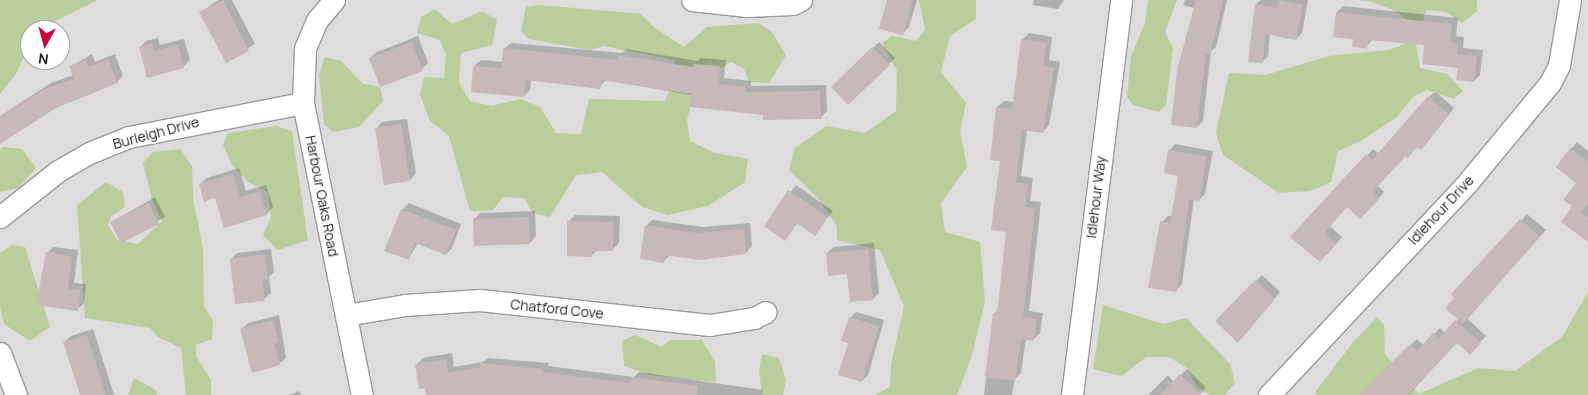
<!DOCTYPE html>
<style>
body{margin:0}
#map{position:relative;width:1588px;height:395px;overflow:hidden;background:#efe9e5;font-family:Manrope,sans-serif}
div>[style]{position:absolute}
.residential>*{inset:0;background:#dddbdc}
.forest>*{inset:0;background:#b9ce9a}
.shadow>*{inset:0;background:#0003}
.building>*{inset:0;background:#c7b9b8}
.roads{filter:drop-shadow(1px 0 #9b9b9b) drop-shadow(-1px 0 #9b9b9b) drop-shadow(0 1px #9b9b9b) drop-shadow(0 -1px #9b9b9b)}
.street>*{height:21px;margin:-10.5px;padding:0 10.5px;transform-origin:10.5px;border-radius:10.5px;background:#fff}
span{translate:-50% -50%;white-space:nowrap;text-align:center;line-height:1.15;-webkit-text-stroke:4.5px #fff;paint-order:stroke}
.street-label{font-size:14px;color:#1e1e1e}
.north{position:absolute;left:20px;top:20px;width:50px;height:50px;box-sizing:border-box;background:#fff;border:1px solid #a5a5a5;border-radius:50%;rotate:187deg;font-size:14px;font-weight:700;line-height:20px;text-align:center;color:#1e1e1e}
.north::after{content:'';display:block;margin:auto;width:18px;height:22px;background:#ca033f;clip-path:polygon(50% 0,100% 100%,50% 72%,0 100%)}
</style>
<div id="map">
<div class="residential">
<i style="clip-path:polygon(evenodd,67px 0,1588px 0,1588px 395px,0 395px,0 32px,67px 0,30px 30px,60px 30px,60px 60px,30px 60px,30px 30px)"></i>
</div>
<div class="forest">
<i style="clip-path:polygon(0 0,98px 0,37px 30px,30px 30px,30px 44px,16px 74px,0 94px)"></i>
<i style="clip-path:polygon(919px 0,976px 0,976px 19px,950px 36px,941px 72px,966px 103px,960px 131px,967px 167px,941px 203px,945px 232px,980px 242px,985px 302px,972px 355px,957px 395px,875px 395px,890px 387px,891px 365px,904px 306px,880px 250px,837px 240px,837px 226px,817px 197px,789px 170px,795px 148px,826px 126px,865px 133px,896px 111px,897px 71px,882px 43px,892px 36px,916px 41px,925px 30px)"></i>
<i style="clip-path:polygon(1148px 0,1177px 0,1165px 32px,1173px 48px,1166px 105px,1159px 112px,1133px 105px,1127px 97px,1131px 56px,1145px 23px)"></i>
<i style="clip-path:polygon(1357px 0,1477px 0,1477px 11px,1462px 23px,1446px 12px,1426px 10px,1416px 45px,1420px 68px,1447px 74px,1463px 91px,1454px 99px,1427px 90px,1414px 96px,1397px 117px,1361px 141px,1338px 151px,1331px 182px,1310px 191px,1279px 193px,1223px 155px,1216px 133px,1229px 73px,1266px 75px,1329px 56px,1389px 50px,1405px 44px,1406px 20px,1398px 12px,1373px 2px)"></i>
<i style="clip-path:polygon(541px 5px,641px 14px,655px 28px,684px 47px,707px 27px,758px 23px,772px 32px,786px 55px,769px 83px,749px 82px,744px 69px,731px 62px,697px 81px,687px 120px,690px 141px,715px 153px,748px 159px,745px 182px,708px 206px,668px 215px,642px 207px,602px 172px,576px 175px,550px 217px,533px 213px,524px 198px,503px 197px,493px 210px,470px 211px,449px 136px,430px 121px,420px 95px,424px 77px,444px 78px,446px 55px,440px 40px,417px 33px,421px 17px,435px 9px,452px 24px,482px 11px,497px 20px,492px 45px,461px 53px,459px 82px,470px 101px,491px 106px,520px 99px,540px 107px,556px 133px,581px 134px,589px 99px,665px 101px,676px 74px,674px 60px,604px 46px,590px 50px,529px 39px,521px 31px,526px 7px)"></i>
<i style="clip-path:polygon(325px 57px,341px 61px,363px 84px,380px 87px,383px 101px,359px 127px,333px 132px,324px 124px,319px 75px)"></i>
<i style="clip-path:polygon(276px 126px,292px 131px,308px 240px,278px 250px,263px 235px,271px 217px,268px 192px,248px 182px,232px 165px,223px 145px,228px 133px)"></i>
<i style="clip-path:polygon(3px 147px,22px 149px,36px 168px,18px 188px,0 192px,0 149px)"></i>
<i style="clip-path:polygon(180px 149px,192px 166px,193px 198px,203px 248px,204px 306px,213px 321px,212px 339px,196px 345px,196px 356px,211px 380px,211px 395px,186px 395px,181px 348px,158px 337px,150px 328px,85px 318px,77px 205px,106px 182px,123px 192px,125px 207px,111px 216px,108px 225px,117px 240px,138px 244px,162px 221px,152px 200px,143px 163px,153px 152px)"></i>
<i style="clip-path:polygon(11px 245px,25px 247px,50px 327px,30px 341px,4px 324px,0 307px,0 253px)"></i>
<i style="clip-path:polygon(1588px 292px,1588px 395px,1316px 395px,1316px 391px,1354px 341px,1377px 317px,1384px 325px,1385px 354px,1419px 394px,1478px 368px,1515px 371px,1562px 337px)"></i>
<i style="clip-path:polygon(1103px 305px,1163px 324px,1186px 318px,1230px 364px,1235px 383px,1225px 395px,1209px 395px,1197px 387px,1187px 368px,1169px 357px,1146px 357px,1122px 376px,1093px 369px)"></i>
<i style="clip-path:polygon(635px 335px,662px 347px,670px 340px,702px 340px,715px 362px,716px 382px,650px 375px,624px 366px,622px 341px)"></i>
<i style="clip-path:polygon(762px 354px,779px 358px,786px 380px,783px 395px,762px 395px,759px 371px)"></i>
<i style="clip-path:polygon(134px 378px,156px 390px,157px 395px,128px 395px)"></i>
</div>
<div class="shadow">
<i style="clip-path:polygon(218px 0,232px 0,255px 44px,227px 61px,201px 12px)"></i>
<i style="clip-path:polygon(888px 0,917px 0,909px 27px,903px 33px)"></i>
<i style="clip-path:polygon(1034px 0,1064px 0,1058px 9px,1033px 5px)"></i>
<i style="clip-path:polygon(1185px 0,1227px 0,1216px 47px,1211px 51px,1203px 121px,1197px 127px,1195px 8px,1183px 5px)"></i>
<i style="clip-path:polygon(1261px 0,1308px 0,1302px 33px,1296px 39px,1270px 33px,1268px 56px,1262px 62px,1256px 4px)"></i>
<i style="clip-path:polygon(1343px 6px,1458px 18px,1456px 36px,1464px 37px,1463px 48px,1483px 50px,1480px 75px,1474px 81px,1426px 44px,1373px 39px,1366px 47px,1354px 38px,1337px 12px)"></i>
<i style="clip-path:polygon(1029px 33px,1052px 37px,1049px 60px,1060px 62px,1049px 125px,1043px 132px,1027px 130px,1021px 176px,1033px 178px,1030px 201px,1041px 202px,1029px 311px,1043px 313px,1040px 333px,1034px 339px,1026px 338px,1021px 373px,1015px 379px,1012px 395px,984px 395px,994px 314px,999px 309px,1008px 231px,997px 107px,1004px 101px,1014px 102px,1022px 40px)"></i>
<i style="clip-path:polygon(418px 36px,428px 63px,422px 69px,370px 58px,377px 52px)"></i>
<i style="clip-path:polygon(158px 38px,160px 45px,184px 39px,190px 60px,184px 66px,148px 77px,140px 47px,146px 41px)"></i>
<i style="clip-path:polygon(879px 42px,895px 58px,848px 103px,832px 87px)"></i>
<i style="clip-path:polygon(511px 43px,622px 53px,626px 49px,698px 61px,701px 58px,726px 60px,724px 78px,751px 81px,751px 86px,826px 85px,827px 111px,820px 118px,606px 80px,599px 88px,531px 79px,530px 90px,524px 96px,474px 66px,481px 60px,503px 62px,504px 49px)"></i>
<i style="clip-path:polygon(92px 54px,95px 62px,115px 54px,123px 76px,117px 82px,56px 106px,0 135px,0 116px,51px 83px,74px 75px,70px 67px)"></i>
<i style="clip-path:polygon(1433px 93px,1437px 93px,1454px 108px,1427px 142px,1421px 149px,1418px 146px,1406px 154px,1377px 185px,1384px 192px,1367px 211px,1347px 205px,1330px 226px,1342px 237px,1327px 255px,1292px 236px,1373px 149px,1379px 154px)"></i>
<i style="clip-path:polygon(407px 119px,416px 173px,410px 180px,385px 183px,376px 129px,382px 122px)"></i>
<i style="clip-path:polygon(1577px 142px,1588px 151px,1588px 233px,1574px 206px,1578px 182px,1557px 167px)"></i>
<i style="clip-path:polygon(1175px 144px,1213px 151px,1205px 194px,1199px 200px,1194px 199px,1182px 284px,1176px 291px,1162px 222px,1168px 216px,1172px 216px,1180px 175px,1169px 151px)"></i>
<i style="clip-path:polygon(239px 168px,246px 191px,266px 185px,273px 207px,267px 214px,224px 226px,216px 197px,200px 184px,207px 178px)"></i>
<i style="clip-path:polygon(796px 185px,833px 211px,815px 234px,798px 223px,785px 239px,765px 225px)"></i>
<i style="clip-path:polygon(155px 197px,165px 217px,122px 241px,112px 222px)"></i>
<i style="clip-path:polygon(409px 203px,461px 224px,452px 248px,446px 254px,418px 243px,409px 258px,386px 251px,403px 209px)"></i>
<i style="clip-path:polygon(535px 211px,536px 236px,530px 243px,474px 219px,480px 213px)"></i>
<i style="clip-path:polygon(1527px 214px,1546px 230px,1467px 318px,1486px 336px,1470px 353px,1457px 341px,1409px 395px,1360px 395px,1417px 339px,1423px 345px,1440px 328px,1445px 333px,1459px 318px,1456px 297px)"></i>
<i style="clip-path:polygon(575px 215px,620px 216px,619px 243px,612px 250px,598px 249px,591px 256px,569px 221px)"></i>
<i style="clip-path:polygon(652px 220px,703px 227px,750px 223px,752px 246px,746px 253px,670px 255px,664px 261px,646px 226px)"></i>
<i style="clip-path:polygon(874px 243px,879px 293px,873px 299px,827px 253px,834px 247px)"></i>
<i style="clip-path:polygon(53px 247px,78px 250px,74px 283px,86px 284px,84px 303px,78px 309px,47px 253px)"></i>
<i style="clip-path:polygon(271px 249px,274px 272px,269px 277px,271px 293px,264px 299px,231px 259px,237px 253px)"></i>
<i style="clip-path:polygon(1262px 275px,1280px 292px,1244px 335px,1217px 321px)"></i>
<i style="clip-path:polygon(856px 312px,884px 320px,868px 375px,862px 381px,850px 342px,850px 318px)"></i>
<i style="clip-path:polygon(279px 315px,286px 358px,279px 364px,241px 330px,248px 323px)"></i>
<i style="clip-path:polygon(93px 329px,114px 395px,82px 395px,65px 342px,71px 336px)"></i>
<i style="clip-path:polygon(452px 353px,454px 367px,483px 362px,488px 358px,549px 363px,548px 366px,634px 377px,639px 372px,763px 390px,762px 395px,427px 395px,416px 365px,423px 358px)"></i>
<i style="clip-path:polygon(1187px 369px,1206px 388px,1199px 395px,1148px 395px,1168px 375px,1174px 382px)"></i>
<i style="clip-path:polygon(299px 391px,301px 395px,289px 395px)"></i>
</div>
<div class="building">
<i style="clip-path:polygon(223px 0,249px 51px,226px 63px,199px 12px)"></i>
<i style="clip-path:polygon(887px 0,913px 0,903px 35px,879px 29px)"></i>
<i style="clip-path:polygon(1196px 0,1223px 0,1210px 55px,1206px 54px,1197px 128px,1171px 125px,1177px 70px)"></i>
<i style="clip-path:polygon(1279px 0,1303px 5px,1296px 40px,1265px 34px,1263px 63px,1248px 62px,1255px 4px,1277px 8px)"></i>
<i style="clip-path:polygon(1336px 12px,1452px 24px,1450px 42px,1458px 43px,1457px 54px,1477px 56px,1474px 82px,1456px 80px,1458px 68px,1422px 64px,1424px 45px,1368px 40px,1367px 49px,1352px 47px,1353px 39px,1333px 37px)"></i>
<i style="clip-path:polygon(1021px 39px,1046px 43px,1043px 66px,1054px 68px,1043px 133px,1022px 130px,1016px 182px,1028px 184px,1025px 207px,1035px 208px,1023px 317px,1037px 319px,1034px 341px,1021px 339px,1015px 381px,985px 377px,993px 313px,997px 314px,1006px 232px,991px 230px,1000px 161px,990px 160px,996px 107px,1012px 109px)"></i>
<i style="clip-path:polygon(412px 42px,423px 71px,380px 87px,369px 58px)"></i>
<i style="clip-path:polygon(152px 43px,154px 51px,178px 45px,184px 68px,147px 78px,139px 47px)"></i>
<i style="clip-path:polygon(872px 47px,890px 65px,848px 105px,831px 87px)"></i>
<i style="clip-path:polygon(503px 48px,618px 60px,618px 55px,693px 67px,693px 64px,720px 66px,719px 84px,746px 87px,745px 92px,820px 91px,821px 119px,763px 120px,763px 115px,689px 107px,691px 94px,601px 80px,600px 89px,526px 80px,524px 97px,471px 92px,473px 66px,501px 68px)"></i>
<i style="clip-path:polygon(108px 59px,118px 83px,56px 108px,0 144px,0 117px,44px 89px,74px 79px,69px 66px,86px 60px,89px 67px)"></i>
<i style="clip-path:polygon(1428px 96px,1449px 115px,1421px 150px,1417px 147px,1408px 158px,1406px 156px,1372px 192px,1379px 199px,1360px 219px,1347px 207px,1324px 233px,1336px 244px,1320px 262px,1290px 237px,1366px 154px,1372px 160px)"></i>
<i style="clip-path:polygon(401px 124px,410px 181px,384px 185px,375px 128px)"></i>
<i style="clip-path:polygon(1570px 148px,1588px 161px,1588px 204px,1581px 212px,1588px 218px,1588px 242px,1561px 222px,1572px 206px,1563px 200px,1576px 183px,1556px 167px)"></i>
<i style="clip-path:polygon(1168px 150px,1207px 157px,1199px 201px,1189px 199px,1177px 292px,1148px 288px,1160px 221px,1170px 223px,1178px 176px,1164px 173px)"></i>
<i style="clip-path:polygon(233px 174px,240px 197px,260px 191px,267px 215px,224px 228px,215px 198px,204px 202px,199px 184px)"></i>
<i style="clip-path:polygon(788px 190px,828px 217px,815px 236px,797px 223px,785px 241px,764px 226px)"></i>
<i style="clip-path:polygon(149px 203px,159px 224px,121px 243px,110px 222px)"></i>
<i style="clip-path:polygon(401px 209px,456px 230px,446px 255px,415px 243px,409px 260px,384px 251px)"></i>
<i style="clip-path:polygon(529px 217px,530px 244px,474px 246px,473px 219px)"></i>
<i style="clip-path:polygon(1520px 219px,1540px 237px,1463px 324px,1445px 308px,1454px 298px,1451px 294px)"></i>
<i style="clip-path:polygon(567px 221px,614px 222px,613px 251px,592px 251px,592px 257px,567px 256px)"></i>
<i style="clip-path:polygon(645px 225px,696px 233px,744px 229px,746px 254px,700px 260px,665px 255px,664px 263px,640px 259px)"></i>
<i style="clip-path:polygon(868px 249px,873px 300px,850px 302px,847px 274px,828px 276px,826px 253px)"></i>
<i style="clip-path:polygon(46px 252px,72px 256px,68px 289px,81px 290px,78px 311px,36px 305px)"></i>
<i style="clip-path:polygon(265px 254px,268px 280px,262px 280px,265px 301px,235px 304px,230px 259px)"></i>
<i style="clip-path:polygon(1255px 280px,1275px 299px,1238px 343px,1215px 321px)"></i>
<i style="clip-path:polygon(849px 317px,879px 326px,862px 382px,838px 375px,848px 343px,841px 341px)"></i>
<i style="clip-path:polygon(273px 320px,279px 342px,274px 344px,280px 365px,252px 373px,240px 329px)"></i>
<i style="clip-path:polygon(1455px 320px,1481px 343px,1470px 355px,1457px 343px,1408px 395px,1359px 395px,1410px 344px,1417px 351px,1433px 333px,1439px 338px)"></i>
<i style="clip-path:polygon(87px 335px,106px 395px,80px 395px,63px 342px)"></i>
<i style="clip-path:polygon(446px 359px,448px 373px,480px 367px,480px 363px,543px 369px,543px 372px,631px 383px,632px 377px,698px 386px,697px 395px,426px 395px,425px 388px,419px 389px,415px 364px)"></i>
<i style="clip-path:polygon(1180px 374px,1201px 395px,1160px 395px)"></i>
</div>
<div class="roads">
<div class="street">
<i style="left:334px;top:0;width:26px;rotate:130deg"></i>
<i style="left:317px;top:20px;width:30px;rotate:113deg"></i>
<i style="left:305px;top:48px;width:55px;rotate:92.1deg"></i>
<i style="left:303px;top:103px;width:298px;rotate:78.6deg"></i>
<i style="left:692px;top:0;width:55px;rotate:6.2deg"></i>
<i style="left:747px;top:6px;width:46px;rotate:-2.5deg"></i>
<i style="left:793px;top:4px;width:9px;rotate:-27deg"></i>
<i style="left:0;top:217px;width:74px;rotate:-38.4deg"></i>
<i style="left:58px;top:171px;width:36px;rotate:-30deg"></i>
<i style="left:89px;top:153px;width:43px;rotate:-21.8deg"></i>
<i style="left:129px;top:137px;width:177px;rotate:-11.1deg"></i>
<i style="left:346px;top:315px;width:60px;rotate:-9.6deg"></i>
<i style="left:405px;top:305px;width:75px;rotate:-3.8deg"></i>
<i style="left:480px;top:300px;width:231px;rotate:6.2deg"></i>
<i style="left:710px;top:325px;width:45px;rotate:-9deg"></i>
<i style="left:754px;top:318px;width:13px;rotate:-27deg"></i>
<i style="left:0;top:353px;width:45px;rotate:69.1deg"></i>
<i style="left:1072px;top:395px;width:398px;rotate:-82.9deg"></i>
<i style="left:1269px;top:395px;width:291px;rotate:-46.9deg"></i>
<i style="left:1468px;top:182px;width:129px;rotate:-50.4deg"></i>
<i style="left:1550px;top:83px;width:20px;rotate:-63deg"></i>
<i style="left:1559px;top:65px;width:66px;rotate:-80.4deg"></i>
</div>
</div>
<div class="street-label">
<span style="left:156px;top:133px;rotate:-15deg">Burleigh Drive</span>
<span style="left:322px;top:196px;rotate:79deg">Harbour Oaks Road</span>
<span style="left:1096px;top:197px;rotate:-83deg">Idlehour Way</span>
<span style="left:1441px;top:210px;rotate:-47deg">Idlehour Drive</span>
<span style="left:557px;top:309px;rotate:6deg">Chatford Cove</span>
</div>
<div class="north">N</div>
</div>
